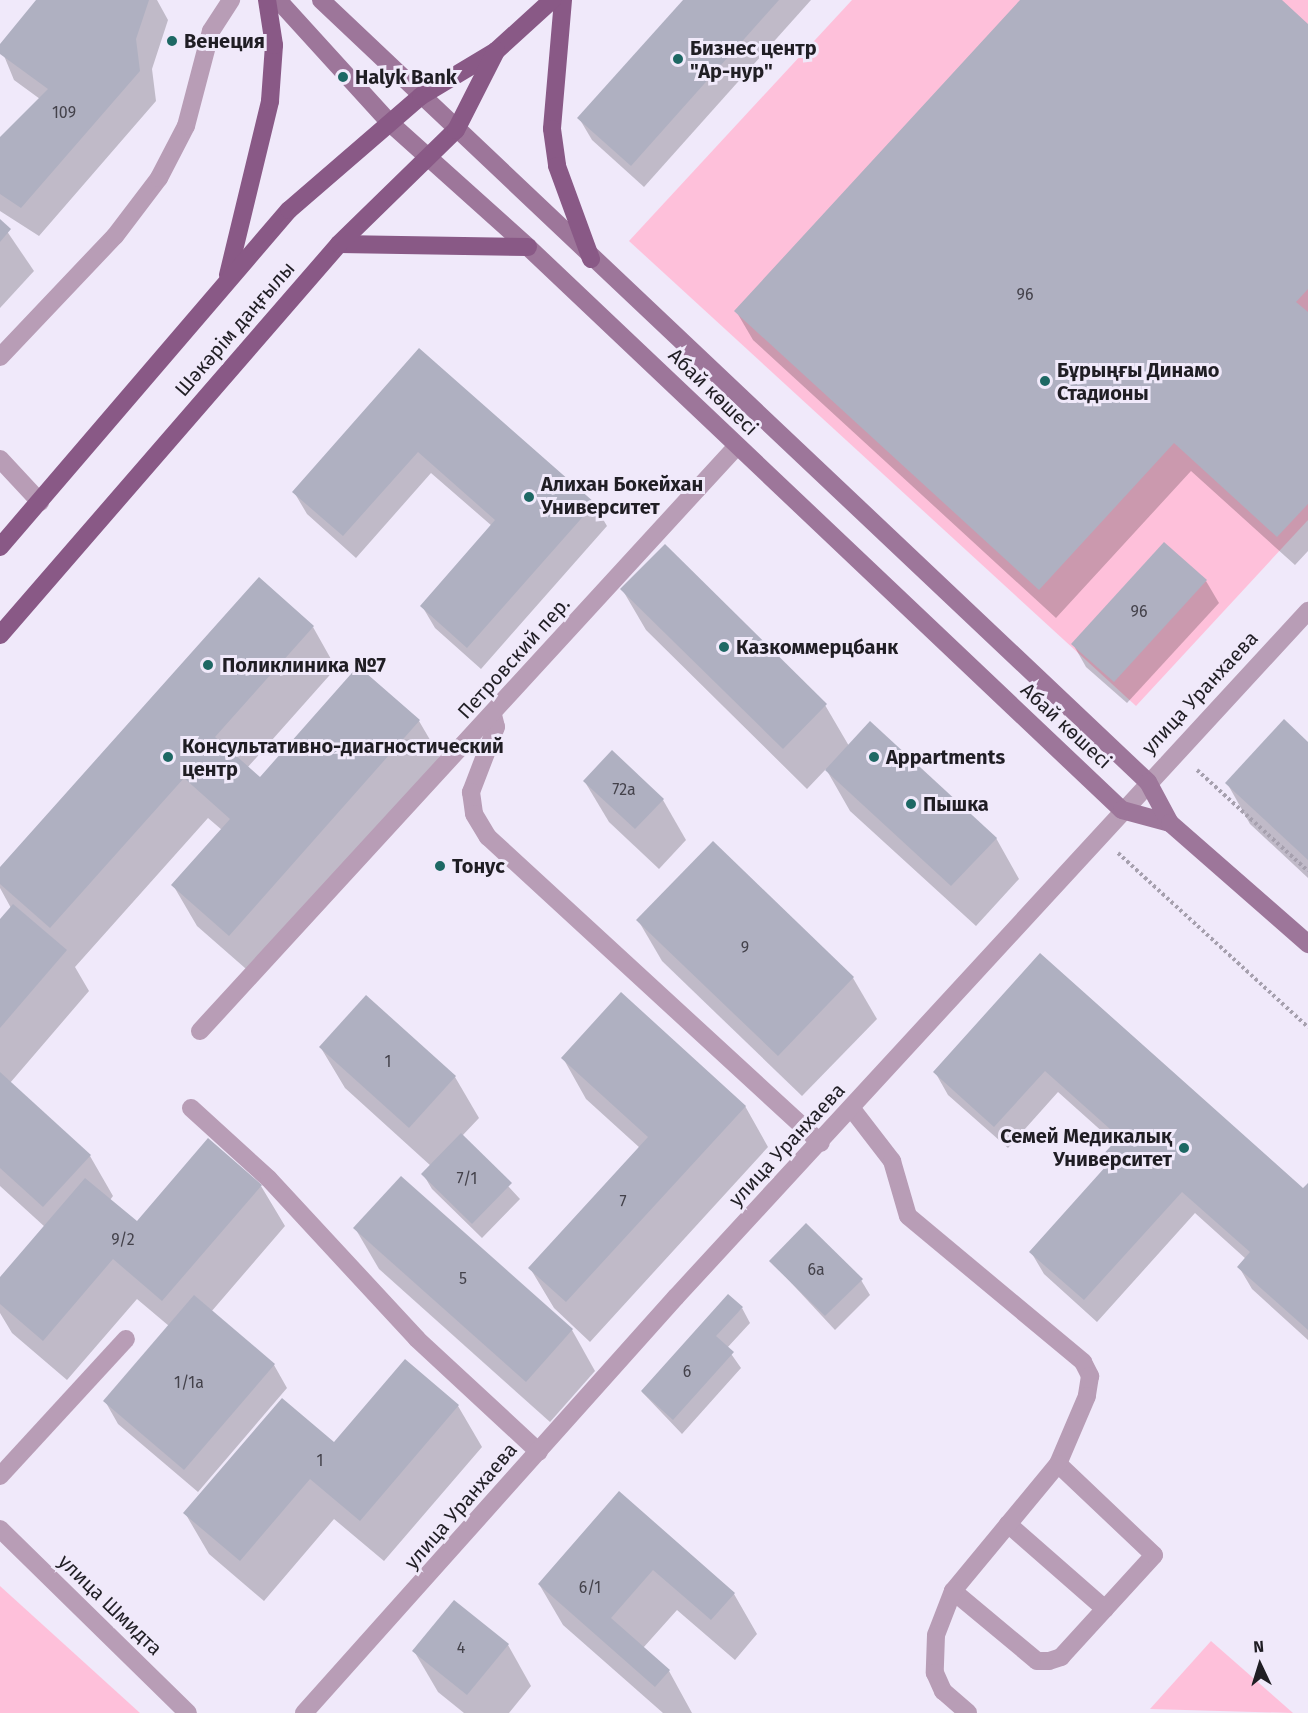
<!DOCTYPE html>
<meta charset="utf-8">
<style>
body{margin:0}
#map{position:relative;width:1308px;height:1713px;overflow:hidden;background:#f0e9fa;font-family:"Fira Sans",sans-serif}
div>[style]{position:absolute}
.green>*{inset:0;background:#fec0da}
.shadow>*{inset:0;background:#0003}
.building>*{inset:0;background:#afb0c1}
.path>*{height:4px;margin-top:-2px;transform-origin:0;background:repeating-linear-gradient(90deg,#a6a0ae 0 3px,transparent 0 6px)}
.lane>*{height:18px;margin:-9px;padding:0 9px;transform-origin:9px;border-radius:9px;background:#b89db6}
.street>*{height:18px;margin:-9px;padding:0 9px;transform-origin:9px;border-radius:9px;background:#b89db6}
.secondary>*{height:18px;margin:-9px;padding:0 9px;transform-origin:9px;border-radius:9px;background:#9d769a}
.primary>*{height:18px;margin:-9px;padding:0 9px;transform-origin:9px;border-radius:9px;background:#895986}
.dots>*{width:16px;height:16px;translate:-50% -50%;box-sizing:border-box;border:3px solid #f0e9fa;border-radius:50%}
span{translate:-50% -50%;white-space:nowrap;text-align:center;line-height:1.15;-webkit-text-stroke:6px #f0e9fa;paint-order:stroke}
.number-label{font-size:16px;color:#44424b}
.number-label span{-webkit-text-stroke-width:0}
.poi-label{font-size:20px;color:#201e24;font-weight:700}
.left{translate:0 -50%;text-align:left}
.right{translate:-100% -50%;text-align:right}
.street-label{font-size:20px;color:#201e24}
.north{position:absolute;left:1230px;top:1635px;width:60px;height:60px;-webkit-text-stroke:4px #f0e9fa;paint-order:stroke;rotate:356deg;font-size:16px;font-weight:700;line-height:24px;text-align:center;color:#201e24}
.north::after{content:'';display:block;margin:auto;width:21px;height:27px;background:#201e24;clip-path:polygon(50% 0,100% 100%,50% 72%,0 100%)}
</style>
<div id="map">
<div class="green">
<i style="clip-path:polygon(852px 0,1308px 0,1308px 520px,1136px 706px,629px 241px)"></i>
<i style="clip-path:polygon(0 1586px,140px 1713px,0 1713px)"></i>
<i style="clip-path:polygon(1211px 1641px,1293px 1713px,1150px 1709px)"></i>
</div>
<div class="shadow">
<i style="clip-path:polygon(37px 0,157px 0,168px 20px,152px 69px,156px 101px,39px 236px,0 211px,0 139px,40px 99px,14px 80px,0 46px)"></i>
<i style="clip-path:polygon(685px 0,811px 0,644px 187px,592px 140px,579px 118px)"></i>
<i style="clip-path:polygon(1022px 0,1280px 0,1308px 26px,1308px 551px,1295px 565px,1191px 471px,1056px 618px,753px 340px,736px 311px)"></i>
<i style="clip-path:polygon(0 221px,34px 271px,0 308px)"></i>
<i style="clip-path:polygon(419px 351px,594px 504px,607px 526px,481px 669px,435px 628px,422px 606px,492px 526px,431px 473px,356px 558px,307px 514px,294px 492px)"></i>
<i style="clip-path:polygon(1206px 581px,1219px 603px,1127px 703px,1086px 667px,1073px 644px)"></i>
<i style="clip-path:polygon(622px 589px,825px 705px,849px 746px,996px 838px,1019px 879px,976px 926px,850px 811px,826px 769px,807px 789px,646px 630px)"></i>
<i style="clip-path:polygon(313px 627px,336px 668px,247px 768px,260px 779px,359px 668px,419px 721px,443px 762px,253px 975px,197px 926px,173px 885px,222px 830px,208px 818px,75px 967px,89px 991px,10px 1083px,90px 1156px,113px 1196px,110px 1200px,137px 1223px,261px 1186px,285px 1226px,211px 1312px,274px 1365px,287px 1388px,198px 1492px,118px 1424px,105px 1401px,169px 1326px,137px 1299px,67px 1380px,12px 1333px,0 1313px,0 1279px,45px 1227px,0 1186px,0 921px,11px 908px,0 888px,0 869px)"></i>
<i style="clip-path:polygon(1308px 744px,1308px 878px,1250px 824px,1227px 783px)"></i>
<i style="clip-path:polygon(585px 782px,663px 800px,686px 840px,659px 869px,609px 822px)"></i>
<i style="clip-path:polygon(638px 920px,853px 978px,877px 1019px,802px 1096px,662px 961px)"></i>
<i style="clip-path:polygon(1040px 955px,1304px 1190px,1308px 1185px,1308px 1340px,1252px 1289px,1239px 1267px,1246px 1259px,1195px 1213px,1097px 1322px,1044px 1274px,1031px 1252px,1107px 1167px,1102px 1158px,1115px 1143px,1058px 1092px,1008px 1148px,948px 1095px,935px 1072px)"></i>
<i style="clip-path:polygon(321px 1048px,455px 1077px,479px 1118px,462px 1136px,520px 1199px,482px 1238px,432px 1189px,423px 1174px,431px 1166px,345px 1088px)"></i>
<i style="clip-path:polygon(563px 1058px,745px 1106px,768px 1147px,590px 1342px,554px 1308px,530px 1268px,640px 1148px,586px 1099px)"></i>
<i style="clip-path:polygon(355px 1228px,572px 1330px,595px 1371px,550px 1422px,379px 1269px)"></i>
<i style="clip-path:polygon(771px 1261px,861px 1280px,870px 1295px,835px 1330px)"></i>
<i style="clip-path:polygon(742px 1308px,750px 1323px,727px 1348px,741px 1368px,682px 1434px,642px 1392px)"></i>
<i style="clip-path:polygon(405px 1361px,458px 1406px,482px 1447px,384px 1561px,334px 1519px,264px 1601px,209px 1554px,185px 1513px,334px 1444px)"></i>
<i style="clip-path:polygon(619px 1494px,734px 1594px,757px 1634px,735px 1660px,677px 1610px,643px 1648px,669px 1671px,692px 1713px,663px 1713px,563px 1625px,539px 1584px)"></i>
<i style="clip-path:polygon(508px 1645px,531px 1686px,509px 1713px,464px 1713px,438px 1692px,414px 1651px)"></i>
</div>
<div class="building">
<i style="clip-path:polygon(36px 0,149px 0,136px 39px,140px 71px,21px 208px,0 194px,0 137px,48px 89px,0 54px,0 44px)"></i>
<i style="clip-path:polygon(683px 0,779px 0,631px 166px,577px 118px)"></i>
<i style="clip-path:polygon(1020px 0,1282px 0,1308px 24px,1308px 289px,1296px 302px,1308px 312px,1308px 504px,1277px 537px,1174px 443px,1039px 590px,734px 311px)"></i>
<i style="clip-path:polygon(0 219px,11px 229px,0 242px)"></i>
<i style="clip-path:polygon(419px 348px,595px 503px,467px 648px,420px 606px,495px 520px,418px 452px,343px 536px,292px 492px)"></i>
<i style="clip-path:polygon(1164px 542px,1207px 580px,1114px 682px,1071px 644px)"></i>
<i style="clip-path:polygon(665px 544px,827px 704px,783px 749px,620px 589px)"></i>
<i style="clip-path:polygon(259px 577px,314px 626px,215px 737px,260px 777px,358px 666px,420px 720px,229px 936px,171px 885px,230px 819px,184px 778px,50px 928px,0 884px,0 867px)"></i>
<i style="clip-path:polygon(1284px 719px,1308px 742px,1308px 860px,1225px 783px)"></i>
<i style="clip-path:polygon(870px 721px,997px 838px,951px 886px,825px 770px)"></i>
<i style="clip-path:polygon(612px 750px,664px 799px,635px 829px,583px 781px)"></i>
<i style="clip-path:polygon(713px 841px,854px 977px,778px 1056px,636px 920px)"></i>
<i style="clip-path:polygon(13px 904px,67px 950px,0 1028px,0 919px)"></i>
<i style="clip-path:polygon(1040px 953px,1303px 1188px,1308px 1183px,1308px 1330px,1237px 1267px,1250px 1252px,1182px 1192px,1084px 1300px,1029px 1252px,1107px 1165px,1100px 1158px,1119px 1137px,1045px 1071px,994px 1127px,933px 1072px)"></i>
<i style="clip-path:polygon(621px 992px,746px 1106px,566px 1302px,528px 1268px,648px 1137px,561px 1058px)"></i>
<i style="clip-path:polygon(366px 995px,456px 1076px,409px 1128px,319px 1047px)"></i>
<i style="clip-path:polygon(0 1072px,91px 1155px,43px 1207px,0 1168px)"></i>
<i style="clip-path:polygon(461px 1133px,512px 1183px,472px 1224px,421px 1174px)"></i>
<i style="clip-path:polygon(208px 1138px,262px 1185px,162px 1301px,113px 1259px,43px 1341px,0 1304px,0 1277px,85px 1178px,137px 1221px)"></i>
<i style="clip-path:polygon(401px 1176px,573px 1329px,526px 1382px,353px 1228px)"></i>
<i style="clip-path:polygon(806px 1223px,863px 1279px,825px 1316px,769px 1261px)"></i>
<i style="clip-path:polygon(728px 1294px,743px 1307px,716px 1336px,734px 1352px,673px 1420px,641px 1391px)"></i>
<i style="clip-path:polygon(194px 1295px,275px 1364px,184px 1470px,103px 1401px)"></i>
<i style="clip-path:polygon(405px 1359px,459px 1405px,360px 1521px,310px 1479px,240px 1561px,183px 1513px,282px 1398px,334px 1442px)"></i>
<i style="clip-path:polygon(619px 1491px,735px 1593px,711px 1620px,653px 1570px,611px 1618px,670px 1670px,655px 1687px,538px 1584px)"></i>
<i style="clip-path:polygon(454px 1600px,509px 1644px,467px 1695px,412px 1651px)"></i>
</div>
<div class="path">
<i style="left:1197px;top:770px;width:150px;rotate:42.3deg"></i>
<i style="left:1118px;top:853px;width:258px;rotate:42.5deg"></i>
</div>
<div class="lane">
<i style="left:0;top:357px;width:167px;rotate:-46.5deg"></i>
<i style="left:115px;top:236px;width:73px;rotate:-52.8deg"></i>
<i style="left:159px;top:178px;width:59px;rotate:-62.6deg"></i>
<i style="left:186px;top:126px;width:98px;rotate:-75.3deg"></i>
<i style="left:211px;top:31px;width:37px;rotate:-57deg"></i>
<i style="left:493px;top:715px;width:12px;rotate:76deg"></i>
<i style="left:496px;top:727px;width:70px;rotate:111deg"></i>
<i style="left:471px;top:792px;width:22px;rotate:82deg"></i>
<i style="left:474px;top:814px;width:27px;rotate:59deg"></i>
<i style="left:488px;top:837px;width:452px;rotate:42.6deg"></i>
<i style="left:200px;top:1031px;width:794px;rotate:-47.45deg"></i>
<i style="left:191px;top:1108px;width:105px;rotate:42.3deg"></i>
<i style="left:269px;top:1179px;width:218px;rotate:47.2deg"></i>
<i style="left:417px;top:1339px;width:166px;rotate:42.8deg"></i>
<i style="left:852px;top:1109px;width:66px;rotate:52.4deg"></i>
<i style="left:892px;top:1161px;width:57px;rotate:73.8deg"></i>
<i style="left:908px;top:1216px;width:228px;rotate:39.8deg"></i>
<i style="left:1083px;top:1362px;width:16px;rotate:63deg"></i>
<i style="left:1090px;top:1376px;width:20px;rotate:99deg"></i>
<i style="left:1087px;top:1396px;width:74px;rotate:113.1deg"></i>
<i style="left:0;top:1476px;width:186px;rotate:-47.4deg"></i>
<i style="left:1008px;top:1524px;width:129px;rotate:41.2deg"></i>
<i style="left:953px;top:1591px;width:109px;rotate:39.8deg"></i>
<i style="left:1037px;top:1661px;width:12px"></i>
<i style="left:1049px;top:1661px;width:13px;rotate:-18deg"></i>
<i style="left:1061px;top:1657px;width:138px;rotate:-47.6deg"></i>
<i style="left:1154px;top:1555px;width:132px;rotate:-136.5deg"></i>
<i style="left:1058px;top:1464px;width:165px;rotate:129.6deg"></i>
<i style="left:953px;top:1591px;width:47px;rotate:111.1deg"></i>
<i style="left:936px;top:1635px;width:38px;rotate:92deg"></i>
<i style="left:935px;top:1673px;width:20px;rotate:66deg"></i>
<i style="left:943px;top:1691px;width:33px;rotate:41deg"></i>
</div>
<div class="street">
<i style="left:0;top:459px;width:59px;rotate:47.1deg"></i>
<i style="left:0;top:1529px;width:263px;rotate:44.4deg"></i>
<i style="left:304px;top:1713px;width:558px;rotate:-48.2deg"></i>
<i style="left:676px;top:1297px;width:933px;rotate:-47.35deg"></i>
</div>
<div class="secondary">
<i style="left:278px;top:0;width:166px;rotate:47.7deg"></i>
<i style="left:390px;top:123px;width:186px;rotate:41.9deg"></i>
<i style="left:528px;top:247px;width:818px;rotate:43.47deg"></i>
<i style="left:1122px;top:810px;width:50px;rotate:15.2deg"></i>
<i style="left:321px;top:0;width:1138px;rotate:43.4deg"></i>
<i style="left:1148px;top:782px;width:47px;rotate:61.8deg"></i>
<i style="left:1170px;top:823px;width:184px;rotate:41.2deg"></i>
</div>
<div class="primary">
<i style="left:563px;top:0;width:129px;rotate:94.9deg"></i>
<i style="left:552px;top:129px;width:37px;rotate:82deg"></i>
<i style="left:557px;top:166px;width:99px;rotate:69.9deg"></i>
<i style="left:339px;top:244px;width:189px;rotate:0.9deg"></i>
<i style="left:228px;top:275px;width:179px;rotate:-76.4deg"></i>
<i style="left:270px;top:101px;width:56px;rotate:-85.9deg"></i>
<i style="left:274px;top:45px;width:46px;rotate:-98.8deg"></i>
<i style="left:0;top:547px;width:444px;rotate:-49.4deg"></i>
<i style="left:289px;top:210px;width:174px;rotate:-40.8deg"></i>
<i style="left:421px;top:96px;width:87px;rotate:-31deg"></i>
<i style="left:496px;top:51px;width:76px;rotate:-42.3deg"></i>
<i style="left:0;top:635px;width:517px;rotate:-49.07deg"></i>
<i style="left:339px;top:244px;width:163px;rotate:-44.3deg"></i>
<i style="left:456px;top:130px;width:89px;rotate:-63.1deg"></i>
</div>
<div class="dots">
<i style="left:172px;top:41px;background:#1d6864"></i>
<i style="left:678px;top:59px;background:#1d6864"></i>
<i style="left:343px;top:77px;background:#1d6864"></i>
<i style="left:1045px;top:381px;background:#1d6864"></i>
<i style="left:529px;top:497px;background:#1d6864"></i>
<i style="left:724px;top:647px;background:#1d6864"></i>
<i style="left:208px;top:665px;background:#1d6864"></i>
<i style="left:168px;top:757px;background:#1d6864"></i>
<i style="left:874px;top:757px;background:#1d6864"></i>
<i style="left:911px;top:804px;background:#1d6864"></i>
<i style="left:440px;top:866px;background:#1d6864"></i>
<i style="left:1184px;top:1148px;background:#1d6864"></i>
</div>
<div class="number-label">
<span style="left:64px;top:113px">109</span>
<span style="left:1025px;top:295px">96</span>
<span style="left:1139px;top:612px">96</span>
<span style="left:624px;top:790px">72а</span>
<span style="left:745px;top:948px">9</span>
<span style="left:388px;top:1062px">1</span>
<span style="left:467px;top:1179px">7/1</span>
<span style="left:623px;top:1202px">7</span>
<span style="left:123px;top:1240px">9/2</span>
<span style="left:816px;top:1270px">6а</span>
<span style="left:463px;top:1279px">5</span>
<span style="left:687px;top:1372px">6</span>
<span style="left:189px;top:1383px">1/1а</span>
<span style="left:320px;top:1461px">1</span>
<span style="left:590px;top:1588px">6/1</span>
<span style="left:461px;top:1648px">4</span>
</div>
<div class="poi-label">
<span class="left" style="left:184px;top:41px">Венеция</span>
<span class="left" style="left:690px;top:60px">Бизнес центр<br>"Ар-нур"</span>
<span class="left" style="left:355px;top:77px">Halyk Bank</span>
<span class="left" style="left:1057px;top:382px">Бұрыңғы Динамо<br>Стадионы</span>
<span class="left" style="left:541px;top:496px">Алихан Бокейхан<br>Университет</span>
<span class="left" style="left:736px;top:647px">Казкоммерцбанк</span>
<span class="left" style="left:222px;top:665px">Поликлиника №7</span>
<span class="left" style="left:182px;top:758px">Консультативно-диагностический<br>центр</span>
<span class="left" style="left:886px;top:757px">Appartments</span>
<span class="left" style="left:923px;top:804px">Пышка</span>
<span class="left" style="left:452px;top:866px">Тонус</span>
<span class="right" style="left:1172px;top:1148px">Семей Медикалық<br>Университет</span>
</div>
<div class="street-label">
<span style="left:235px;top:329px;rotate:-49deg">Шәкәрім даңғылы</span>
<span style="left:713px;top:392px;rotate:44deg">Абай көшесі</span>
<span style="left:514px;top:658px;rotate:-48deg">Петровский пер.</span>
<span style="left:1200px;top:693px;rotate:-47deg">улица Уранхаева</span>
<span style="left:1066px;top:726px;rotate:43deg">Абай көшесі</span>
<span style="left:787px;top:1145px;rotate:-47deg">улица Уранхаева</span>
<span style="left:461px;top:1506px;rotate:-49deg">улица Уранхаева</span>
<span style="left:110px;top:1605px;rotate:44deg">улица Шмидта</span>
</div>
<div class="north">N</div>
</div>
